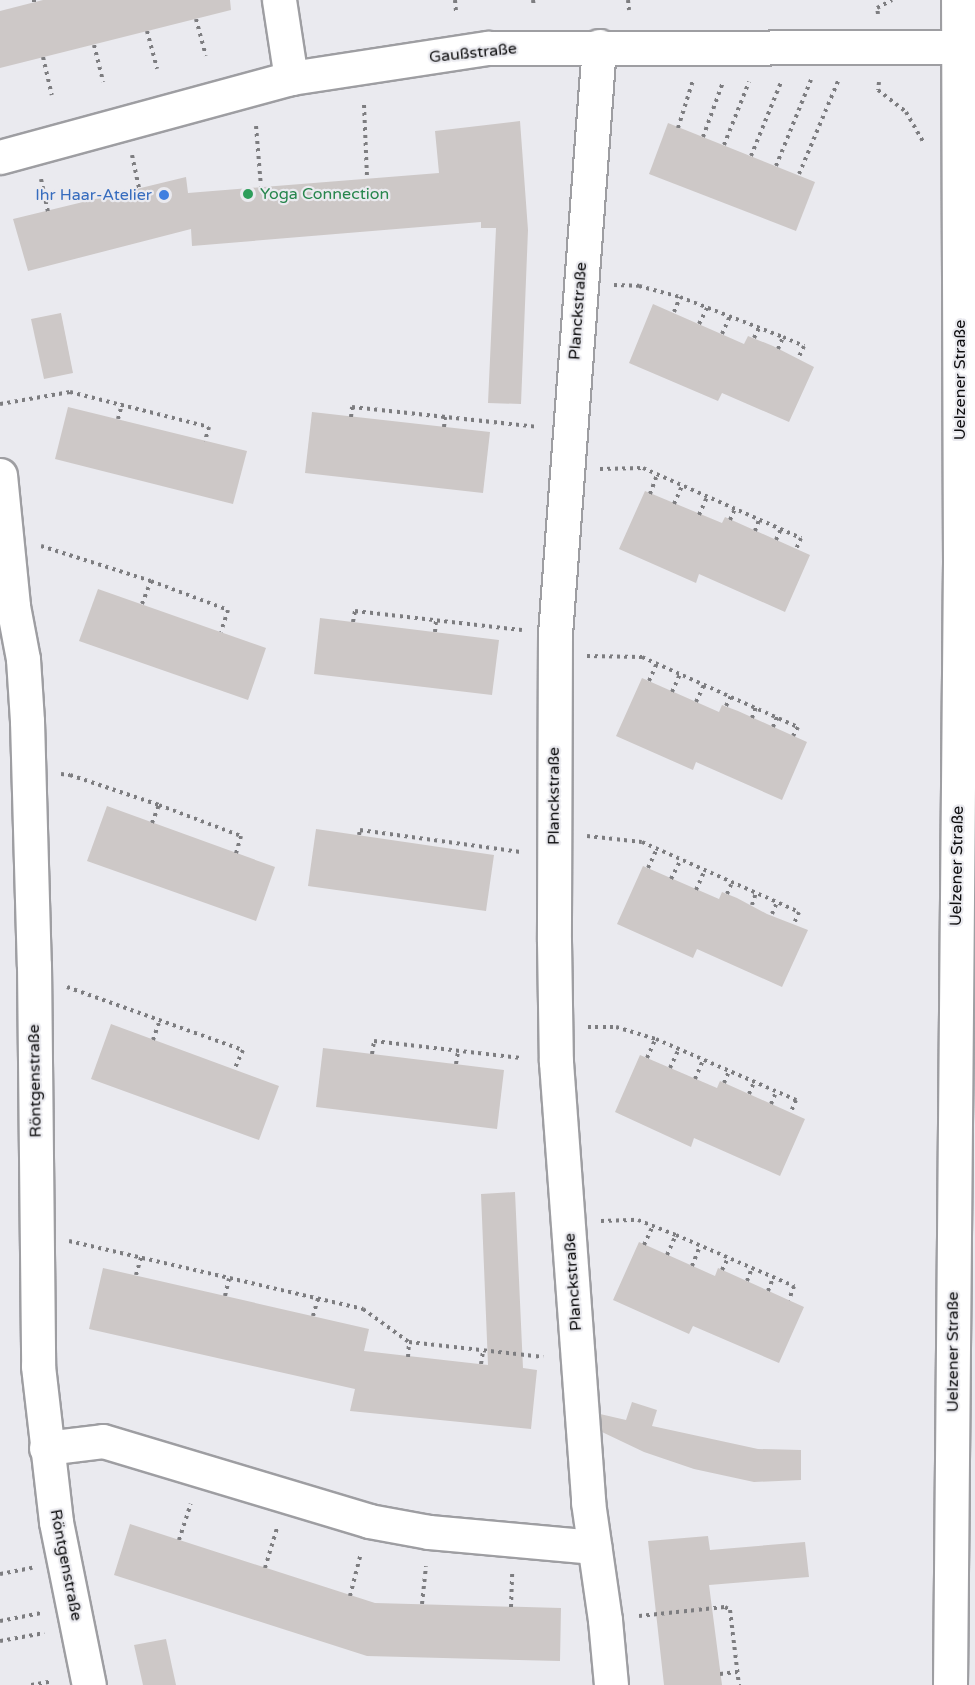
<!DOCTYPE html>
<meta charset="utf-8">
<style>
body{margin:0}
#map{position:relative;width:975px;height:1685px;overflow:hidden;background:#eaeaef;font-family:"Varela Round",sans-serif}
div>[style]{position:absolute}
.building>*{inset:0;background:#cdc8c7}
.path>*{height:4px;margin-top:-2px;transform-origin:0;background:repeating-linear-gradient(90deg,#7d7d80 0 3px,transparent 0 7.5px)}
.roads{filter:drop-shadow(2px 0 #9e9ea2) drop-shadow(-2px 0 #9e9ea2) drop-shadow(0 2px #9e9ea2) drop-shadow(0 -2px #9e9ea2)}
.minor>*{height:33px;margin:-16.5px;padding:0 16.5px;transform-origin:16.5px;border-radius:16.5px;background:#fff}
.major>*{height:33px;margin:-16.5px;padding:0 16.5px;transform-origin:16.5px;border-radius:16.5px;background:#fff}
.dots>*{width:16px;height:16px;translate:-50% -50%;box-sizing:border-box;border:3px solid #eaeaef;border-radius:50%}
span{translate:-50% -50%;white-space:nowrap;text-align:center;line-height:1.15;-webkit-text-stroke:4.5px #eaeaef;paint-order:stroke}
.street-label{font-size:16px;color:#0e0e0f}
.leisure-label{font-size:16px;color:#27864d}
.left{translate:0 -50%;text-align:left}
.shop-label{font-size:16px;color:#366cbe}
.right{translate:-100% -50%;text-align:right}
</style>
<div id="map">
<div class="building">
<i style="clip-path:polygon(43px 0,230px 0,231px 10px,0 68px,0 11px)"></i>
<i style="clip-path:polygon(520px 121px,528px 230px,521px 404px,488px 403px,496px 228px,481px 228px,481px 222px,192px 246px,191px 229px,28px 271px,13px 219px,186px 177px,188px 193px,439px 173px,435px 131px)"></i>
<i style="clip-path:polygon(668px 123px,815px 182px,796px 231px,649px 174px)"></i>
<i style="clip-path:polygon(653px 304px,744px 344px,748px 336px,773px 346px,814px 367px,789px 422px,722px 393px,718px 401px,629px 363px)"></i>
<i style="clip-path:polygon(61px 313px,73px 373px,44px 379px,31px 319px)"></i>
<i style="clip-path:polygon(68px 407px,247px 451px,233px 504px,55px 459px)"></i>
<i style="clip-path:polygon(312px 412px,490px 432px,483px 493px,305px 473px)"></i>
<i style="clip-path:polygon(645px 491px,722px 523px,725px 517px,810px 555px,785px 612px,699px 574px,696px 583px,619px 549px)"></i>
<i style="clip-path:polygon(98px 589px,266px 648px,248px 700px,79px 641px)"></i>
<i style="clip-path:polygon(320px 618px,499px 640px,492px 695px,314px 674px)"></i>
<i style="clip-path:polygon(642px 678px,719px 712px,722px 705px,738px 711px,807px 742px,782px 800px,696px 762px,693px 770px,616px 736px)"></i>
<i style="clip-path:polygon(107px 806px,275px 867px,256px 921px,87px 861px)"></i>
<i style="clip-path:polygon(316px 829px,494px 855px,486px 911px,308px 886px)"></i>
<i style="clip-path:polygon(643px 866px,719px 899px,722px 892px,737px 898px,767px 914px,808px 930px,782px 987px,697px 949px,693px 958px,617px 924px)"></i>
<i style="clip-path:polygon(111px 1024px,279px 1086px,259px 1140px,91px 1079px)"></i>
<i style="clip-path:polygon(323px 1048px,504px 1070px,497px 1129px,316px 1107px)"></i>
<i style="clip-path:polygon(640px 1055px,717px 1088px,720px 1081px,805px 1119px,780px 1176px,694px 1138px,691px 1147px,615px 1112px)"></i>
<i style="clip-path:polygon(515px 1192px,523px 1368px,537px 1370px,531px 1429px,350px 1411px,355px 1389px,89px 1329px,103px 1268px,369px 1329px,364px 1351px,488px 1365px,481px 1194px)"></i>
<i style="clip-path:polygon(639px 1242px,715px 1276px,718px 1268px,804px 1307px,779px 1363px,693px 1326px,689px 1334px,613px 1300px)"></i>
<i style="clip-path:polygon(632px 1402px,657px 1410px,652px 1426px,758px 1449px,801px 1450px,801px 1480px,754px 1482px,694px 1469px,644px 1452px,602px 1432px,600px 1414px,626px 1420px)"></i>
<i style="clip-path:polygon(130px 1524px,375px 1603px,561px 1608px,560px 1661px,367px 1656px,114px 1575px)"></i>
<i style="clip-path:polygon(708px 1536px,710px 1550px,805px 1542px,809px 1577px,709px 1585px,722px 1685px,664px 1685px,648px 1541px)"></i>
<i style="clip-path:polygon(166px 1639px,176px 1685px,143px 1685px,134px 1645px)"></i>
</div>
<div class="path">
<i style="left:34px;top:0;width:2px;rotate:90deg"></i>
<i style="left:455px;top:0;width:11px;rotate:85deg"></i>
<i style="left:533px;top:0;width:7px;rotate:82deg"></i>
<i style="left:628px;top:0;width:10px;rotate:84deg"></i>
<i style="left:878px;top:14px;width:6px;rotate:-99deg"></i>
<i style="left:877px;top:8px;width:17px;rotate:-28deg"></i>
<i style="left:196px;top:19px;width:38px;rotate:75deg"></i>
<i style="left:147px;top:31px;width:39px;rotate:75deg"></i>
<i style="left:94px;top:45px;width:38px;rotate:76deg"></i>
<i style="left:43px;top:57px;width:39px;rotate:77deg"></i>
<i style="left:879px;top:82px;width:8px;rotate:97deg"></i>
<i style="left:878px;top:90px;width:36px;rotate:38deg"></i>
<i style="left:906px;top:112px;width:36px;rotate:60deg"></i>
<i style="left:364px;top:105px;width:73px;rotate:87.6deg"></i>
<i style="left:256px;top:126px;width:61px;rotate:85.3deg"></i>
<i style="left:678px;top:128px;width:50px;rotate:-72.6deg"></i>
<i style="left:703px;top:137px;width:59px;rotate:-70deg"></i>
<i style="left:724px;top:145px;width:68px;rotate:-68.4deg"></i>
<i style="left:132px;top:155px;width:35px;rotate:78deg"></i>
<i style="left:751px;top:156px;width:80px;rotate:-67.9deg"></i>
<i style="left:776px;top:166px;width:93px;rotate:-67.9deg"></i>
<i style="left:799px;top:174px;width:101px;rotate:-67.2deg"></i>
<i style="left:41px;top:179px;width:33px;rotate:78deg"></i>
<i style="left:614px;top:285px;width:25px;rotate:2deg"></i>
<i style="left:639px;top:286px;width:42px;rotate:15deg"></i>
<i style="left:680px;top:297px;width:110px;rotate:21.2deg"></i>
<i style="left:783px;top:337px;width:23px;rotate:23deg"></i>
<i style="left:804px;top:346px;width:14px;rotate:115deg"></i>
<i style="left:674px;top:312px;width:16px;rotate:-68deg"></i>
<i style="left:699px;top:324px;width:18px;rotate:-63deg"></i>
<i style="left:722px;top:334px;width:20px;rotate:-66deg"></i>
<i style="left:754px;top:338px;width:11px;rotate:-63deg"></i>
<i style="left:778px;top:349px;width:13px;rotate:-67deg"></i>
<i style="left:0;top:404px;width:71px;rotate:-9.7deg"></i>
<i style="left:70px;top:392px;width:143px;rotate:14.1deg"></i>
<i style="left:209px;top:427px;width:15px;rotate:106deg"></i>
<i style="left:351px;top:417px;width:10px;rotate:-84deg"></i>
<i style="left:352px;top:407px;width:187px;rotate:6.1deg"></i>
<i style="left:118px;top:419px;width:16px;rotate:-75deg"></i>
<i style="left:444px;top:427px;width:10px;rotate:-84deg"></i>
<i style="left:600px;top:469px;width:43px;rotate:-1.3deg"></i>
<i style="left:643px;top:468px;width:173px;rotate:23.9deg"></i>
<i style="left:801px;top:538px;width:12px;rotate:114deg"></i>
<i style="left:650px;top:494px;width:20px;rotate:-70deg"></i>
<i style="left:674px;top:504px;width:20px;rotate:-66deg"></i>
<i style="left:699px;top:515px;width:20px;rotate:-66deg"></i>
<i style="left:730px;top:520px;width:12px;rotate:-66deg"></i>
<i style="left:755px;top:531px;width:12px;rotate:-70deg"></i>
<i style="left:776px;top:540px;width:12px;rotate:-66deg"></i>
<i style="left:41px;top:546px;width:115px;rotate:17.7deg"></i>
<i style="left:151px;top:581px;width:82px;rotate:20.6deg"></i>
<i style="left:228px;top:610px;width:23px;rotate:108deg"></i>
<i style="left:142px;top:604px;width:25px;rotate:-69deg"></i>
<i style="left:353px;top:622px;width:11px;rotate:-80deg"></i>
<i style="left:355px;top:611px;width:168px;rotate:6.5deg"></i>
<i style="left:435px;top:632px;width:11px;rotate:-85deg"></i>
<i style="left:587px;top:656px;width:55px;rotate:1deg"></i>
<i style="left:642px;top:657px;width:171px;rotate:24.2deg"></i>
<i style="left:798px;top:727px;width:10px;rotate:119deg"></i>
<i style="left:649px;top:681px;width:20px;rotate:-66deg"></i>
<i style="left:672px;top:692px;width:20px;rotate:-66deg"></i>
<i style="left:696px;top:702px;width:19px;rotate:-65deg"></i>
<i style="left:726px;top:706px;width:11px;rotate:-63deg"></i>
<i style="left:752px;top:718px;width:12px;rotate:-70deg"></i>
<i style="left:773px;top:727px;width:11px;rotate:-68deg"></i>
<i style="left:61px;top:774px;width:9px;rotate:6deg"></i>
<i style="left:70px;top:775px;width:94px;rotate:18.6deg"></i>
<i style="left:159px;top:805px;width:88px;rotate:20.7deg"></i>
<i style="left:241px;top:836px;width:18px;rotate:106deg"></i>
<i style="left:152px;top:823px;width:19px;rotate:-69deg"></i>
<i style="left:359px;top:835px;width:5px;rotate:-79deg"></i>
<i style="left:360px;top:830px;width:162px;rotate:7.8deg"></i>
<i style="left:587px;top:836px;width:55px;rotate:6.2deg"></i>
<i style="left:642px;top:842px;width:172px;rotate:24deg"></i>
<i style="left:799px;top:912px;width:13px;rotate:113deg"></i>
<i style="left:648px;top:868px;width:21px;rotate:-65deg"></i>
<i style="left:671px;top:879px;width:22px;rotate:-63deg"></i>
<i style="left:696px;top:890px;width:22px;rotate:-66deg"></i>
<i style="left:727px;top:894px;width:13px;rotate:-67deg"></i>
<i style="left:752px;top:905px;width:13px;rotate:-72deg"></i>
<i style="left:772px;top:914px;width:13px;rotate:-67deg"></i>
<i style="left:67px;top:987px;width:187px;rotate:19.7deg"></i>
<i style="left:243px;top:1050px;width:20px;rotate:114deg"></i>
<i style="left:588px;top:1027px;width:28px"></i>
<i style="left:616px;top:1027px;width:42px;rotate:16.7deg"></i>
<i style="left:656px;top:1039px;width:153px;rotate:23.5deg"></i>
<i style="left:796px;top:1100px;width:13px;rotate:113deg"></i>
<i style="left:153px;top:1040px;width:21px;rotate:-71deg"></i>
<i style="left:372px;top:1054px;width:13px;rotate:-81deg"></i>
<i style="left:374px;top:1041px;width:148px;rotate:6.6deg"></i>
<i style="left:647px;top:1058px;width:20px;rotate:-66deg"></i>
<i style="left:456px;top:1064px;width:13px;rotate:-81deg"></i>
<i style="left:670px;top:1068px;width:21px;rotate:-65deg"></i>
<i style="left:695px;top:1079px;width:21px;rotate:-67deg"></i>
<i style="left:724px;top:1083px;width:13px;rotate:-67deg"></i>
<i style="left:749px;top:1094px;width:13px;rotate:-67deg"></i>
<i style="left:771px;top:1104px;width:13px;rotate:-67deg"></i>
<i style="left:601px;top:1221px;width:37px;rotate:-2deg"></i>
<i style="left:638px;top:1220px;width:41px;rotate:21.5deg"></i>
<i style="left:676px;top:1235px;width:129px;rotate:23.4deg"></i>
<i style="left:794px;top:1286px;width:15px;rotate:110deg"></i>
<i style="left:69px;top:1241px;width:302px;rotate:13deg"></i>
<i style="left:363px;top:1309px;width:57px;rotate:35.7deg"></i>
<i style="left:409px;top:1342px;width:135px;rotate:6.4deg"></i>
<i style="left:644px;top:1245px;width:21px;rotate:-65deg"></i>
<i style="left:667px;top:1255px;width:22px;rotate:-66deg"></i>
<i style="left:692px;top:1266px;width:22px;rotate:-68deg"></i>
<i style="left:722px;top:1270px;width:13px;rotate:-63deg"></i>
<i style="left:136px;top:1275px;width:19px;rotate:-74deg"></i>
<i style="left:747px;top:1281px;width:14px;rotate:-69deg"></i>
<i style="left:768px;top:1291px;width:14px;rotate:-69deg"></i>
<i style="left:225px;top:1296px;width:18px;rotate:-77deg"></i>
<i style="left:313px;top:1316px;width:19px;rotate:-74deg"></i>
<i style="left:408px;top:1357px;width:14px;rotate:-86deg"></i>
<i style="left:481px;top:1364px;width:13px;rotate:-81deg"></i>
<i style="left:179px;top:1540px;width:38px;rotate:-72deg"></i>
<i style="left:265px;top:1568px;width:42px;rotate:-73.3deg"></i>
<i style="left:0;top:1574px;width:33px;rotate:-11deg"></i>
<i style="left:350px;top:1596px;width:44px;rotate:-75.7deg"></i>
<i style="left:422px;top:1604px;width:38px;rotate:-84deg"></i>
<i style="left:511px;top:1607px;width:33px;rotate:-88deg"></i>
<i style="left:639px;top:1616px;width:86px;rotate:-6deg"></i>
<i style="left:725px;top:1607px;width:6px;rotate:31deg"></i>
<i style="left:730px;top:1610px;width:76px;rotate:83.2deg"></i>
<i style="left:0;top:1621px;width:42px;rotate:-11deg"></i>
<i style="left:0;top:1641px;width:45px;rotate:-10.3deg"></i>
<i style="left:720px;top:1674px;width:17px;rotate:-7deg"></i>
<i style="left:31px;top:1685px;width:22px;rotate:-10deg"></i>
</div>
<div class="roads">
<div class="minor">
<i style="left:279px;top:0;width:79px;rotate:81.3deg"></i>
<i style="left:599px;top:46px;width:590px;rotate:94.28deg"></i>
<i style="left:555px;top:634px;width:307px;rotate:90.2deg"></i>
<i style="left:554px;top:941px;width:121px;rotate:89.1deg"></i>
<i style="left:556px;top:1062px;width:441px;rotate:85.8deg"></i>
<i style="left:588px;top:1502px;width:119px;rotate:81.8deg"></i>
<i style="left:605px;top:1620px;width:65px;rotate:84.7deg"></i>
<i style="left:0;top:157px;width:302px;rotate:-15.2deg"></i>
<i style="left:291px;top:78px;width:199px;rotate:-8.7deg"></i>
<i style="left:488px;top:48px;width:487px;rotate:-0.1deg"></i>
<i style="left:0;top:475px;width:132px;rotate:84.3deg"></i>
<i style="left:13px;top:606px;width:54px;rotate:79.3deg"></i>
<i style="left:23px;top:659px;width:62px;rotate:86.3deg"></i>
<i style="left:27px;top:721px;width:244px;rotate:88.4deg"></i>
<i style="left:34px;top:965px;width:401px;rotate:89.4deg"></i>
<i style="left:38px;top:1366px;width:157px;rotate:83.4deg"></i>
<i style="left:56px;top:1522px;width:166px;rotate:78.6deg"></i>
<i style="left:46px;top:1448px;width:57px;rotate:-7deg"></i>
<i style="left:103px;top:1441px;width:278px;rotate:16.7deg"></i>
<i style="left:369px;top:1521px;width:61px;rotate:10.4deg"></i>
<i style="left:429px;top:1532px;width:166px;rotate:5.2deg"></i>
</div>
<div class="major">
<i style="left:950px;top:1685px;width:1124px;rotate:-89.49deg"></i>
<i style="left:960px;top:561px;width:561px;rotate:-90.2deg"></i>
</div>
</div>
<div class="dots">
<i style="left:248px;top:194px;background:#2e9e5b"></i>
<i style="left:164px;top:195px;background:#3f7fe0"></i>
</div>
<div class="street-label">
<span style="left:473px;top:53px;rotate:-6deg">Gaußstraße</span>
<span style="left:578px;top:311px;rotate:-86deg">Planckstraße</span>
<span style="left:960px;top:380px;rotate:-90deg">Uelzener Straße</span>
<span style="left:554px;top:796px;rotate:-90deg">Planckstraße</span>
<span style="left:957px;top:866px;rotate:-89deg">Uelzener Straße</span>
<span style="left:35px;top:1081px;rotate:-91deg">Röntgenstraße</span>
<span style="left:573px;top:1282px;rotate:-94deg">Planckstraße</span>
<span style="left:953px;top:1352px;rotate:-90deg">Uelzener Straße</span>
<span style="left:66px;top:1565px;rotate:79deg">Röntgenstraße</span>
</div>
<div class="leisure-label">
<span class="left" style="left:260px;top:194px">Yoga Connection</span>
</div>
<div class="shop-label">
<span class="right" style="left:152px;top:195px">Ihr Haar-Atelier</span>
</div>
</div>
